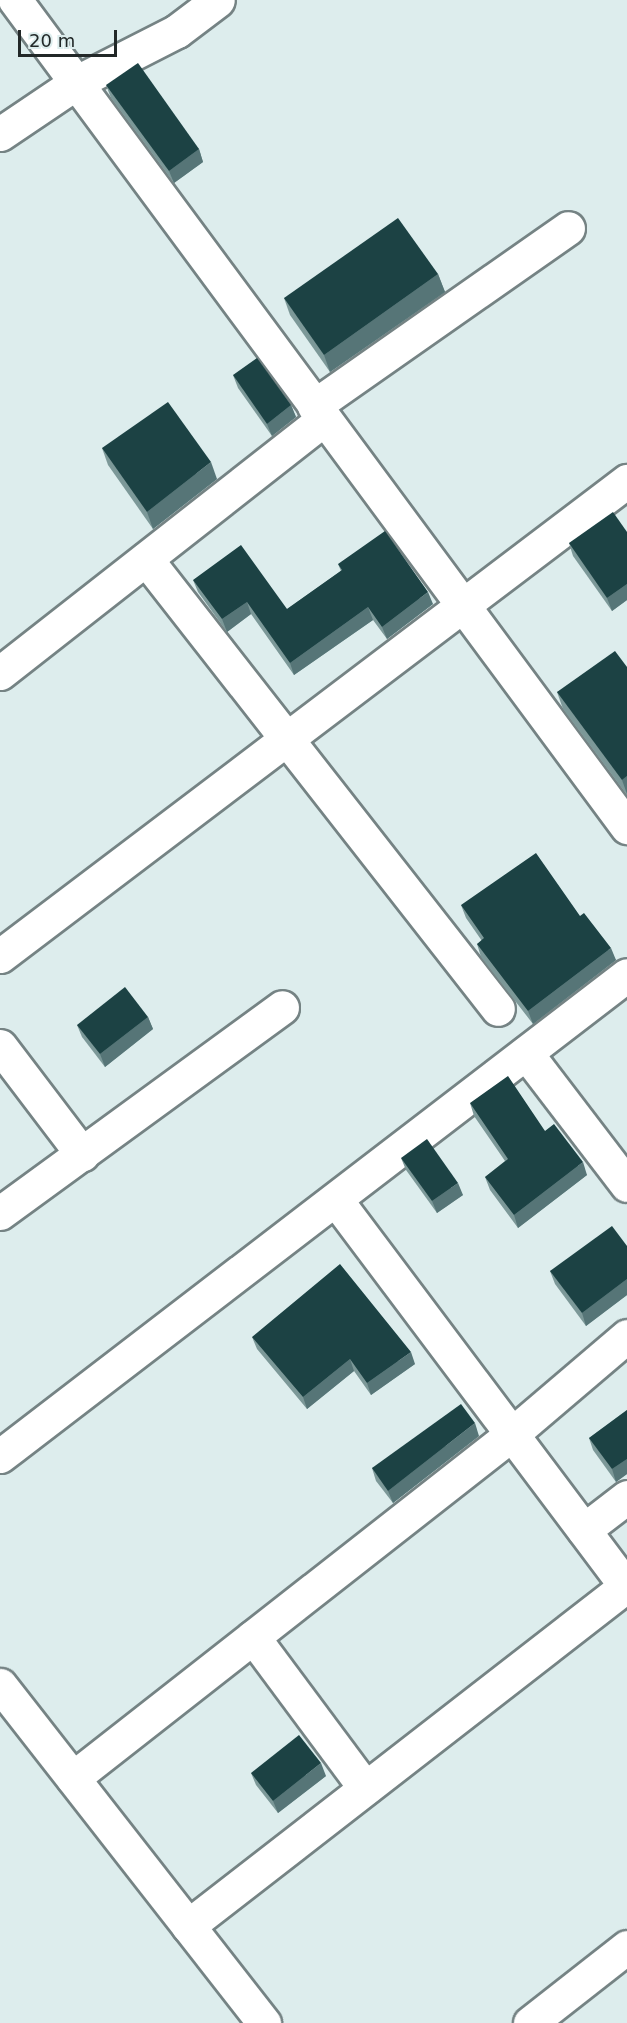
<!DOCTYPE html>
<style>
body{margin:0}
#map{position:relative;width:627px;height:2023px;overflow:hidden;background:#ddeded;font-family:"DejaVu Sans",sans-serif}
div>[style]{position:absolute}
.roads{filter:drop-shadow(2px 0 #758384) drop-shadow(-2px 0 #758384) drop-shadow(0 2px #758384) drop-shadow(0 -2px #758384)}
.minor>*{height:33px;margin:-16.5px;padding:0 16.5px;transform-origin:16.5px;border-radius:16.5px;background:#fff}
.wall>*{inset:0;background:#7c9898}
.shaded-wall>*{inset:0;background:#567577}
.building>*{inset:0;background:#1c4244}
span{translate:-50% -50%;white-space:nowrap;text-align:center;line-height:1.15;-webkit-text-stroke:6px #ddeded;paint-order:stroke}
.scale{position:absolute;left:18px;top:30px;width:99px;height:27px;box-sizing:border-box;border:3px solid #222828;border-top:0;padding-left:8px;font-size:18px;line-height:21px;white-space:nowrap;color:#222828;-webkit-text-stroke:4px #ddeded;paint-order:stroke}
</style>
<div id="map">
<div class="roads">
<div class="minor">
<i style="left:15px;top:0;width:1029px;rotate:53.5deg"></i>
<i style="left:0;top:134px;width:93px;rotate:-34deg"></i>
<i style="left:77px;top:82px;width:112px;rotate:-27deg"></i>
<i style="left:177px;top:31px;width:51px;rotate:-37.1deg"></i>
<i style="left:314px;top:406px;width:310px;rotate:-35deg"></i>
<i style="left:146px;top:559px;width:571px;rotate:51.97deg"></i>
<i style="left:0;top:673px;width:412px;rotate:-38.1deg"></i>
<i style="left:0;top:956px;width:787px;rotate:-37.15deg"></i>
<i style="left:0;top:1046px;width:136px;rotate:52.8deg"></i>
<i style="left:526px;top:1053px;width:166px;rotate:52.6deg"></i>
<i style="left:336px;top:1200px;width:484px;rotate:53.1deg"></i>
<i style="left:0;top:1213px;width:349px;rotate:-36.1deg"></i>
<i style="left:0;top:1456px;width:790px;rotate:-37.49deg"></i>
<i style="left:584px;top:1530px;width:54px;rotate:-37.5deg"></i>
<i style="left:253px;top:1637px;width:188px;rotate:53.4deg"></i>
<i style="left:0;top:1685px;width:429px;rotate:52deg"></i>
<i style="left:73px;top:1778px;width:558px;rotate:-38.08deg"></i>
<i style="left:512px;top:1434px;width:151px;rotate:-40.4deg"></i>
<i style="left:188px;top:1926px;width:554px;rotate:-37.82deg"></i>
<i style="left:530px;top:2023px;width:123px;rotate:-38.1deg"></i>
</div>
</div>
<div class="wall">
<i style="clip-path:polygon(106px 85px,199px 149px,203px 162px,174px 183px,111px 98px)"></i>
<i style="clip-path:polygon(438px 274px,445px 292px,330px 372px,290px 315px,284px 298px)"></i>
<i style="clip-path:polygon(233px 375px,291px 405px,296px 417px,272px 436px,238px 388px)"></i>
<i style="clip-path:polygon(102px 448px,217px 479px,153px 529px,108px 465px)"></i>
<i style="clip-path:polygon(627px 532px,627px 600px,612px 611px,573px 556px,569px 543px)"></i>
<i style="clip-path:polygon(338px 564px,433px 604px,387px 639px,373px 620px,294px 675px,251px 614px,227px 632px,198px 592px,193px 580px,287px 609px,341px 571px)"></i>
<i style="clip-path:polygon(627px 667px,627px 795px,563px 709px,557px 692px)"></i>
<i style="clip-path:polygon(461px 905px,580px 916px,616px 960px,533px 1024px,481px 957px,477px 944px,482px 941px,466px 918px)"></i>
<i style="clip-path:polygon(148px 1017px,153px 1029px,105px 1067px,82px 1037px,77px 1025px)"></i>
<i style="clip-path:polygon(470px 1103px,545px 1131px,587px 1175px,518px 1228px,490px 1190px,485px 1177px,505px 1161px,474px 1116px)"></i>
<i style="clip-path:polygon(401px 1158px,463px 1195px,437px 1213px,406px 1170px)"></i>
<i style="clip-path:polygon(627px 1246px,627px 1295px,586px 1326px,555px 1284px,550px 1271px)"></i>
<i style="clip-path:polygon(252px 1337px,415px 1364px,371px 1395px,354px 1371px,307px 1409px,257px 1349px)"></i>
<i style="clip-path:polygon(627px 1410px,627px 1474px,616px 1482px,593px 1450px,589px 1438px)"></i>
<i style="clip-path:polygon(479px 1436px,393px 1503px,376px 1481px,372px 1468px)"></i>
<i style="clip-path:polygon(251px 1773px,326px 1776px,278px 1813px,256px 1785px)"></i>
</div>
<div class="shaded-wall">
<i style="clip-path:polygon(199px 149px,203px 162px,174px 183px,169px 171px)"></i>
<i style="clip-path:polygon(438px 274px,445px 292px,330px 372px,324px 355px)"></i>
<i style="clip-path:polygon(291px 405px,296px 417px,272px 436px,267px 424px)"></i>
<i style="clip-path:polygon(211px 462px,217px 479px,153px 529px,147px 512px)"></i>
<i style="clip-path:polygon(627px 584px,627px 600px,612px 611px,607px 598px)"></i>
<i style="clip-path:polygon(428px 592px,433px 604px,387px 639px,382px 627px)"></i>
<i style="clip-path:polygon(247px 602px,251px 614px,227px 632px,222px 619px)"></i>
<i style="clip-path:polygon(368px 607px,373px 620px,294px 675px,290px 663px)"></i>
<i style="clip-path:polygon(627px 776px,627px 794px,622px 780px)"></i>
<i style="clip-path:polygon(611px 948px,616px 960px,533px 1024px,528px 1011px)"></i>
<i style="clip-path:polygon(148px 1017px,153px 1029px,105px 1067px,100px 1054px)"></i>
<i style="clip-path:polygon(583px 1162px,587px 1175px,518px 1228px,514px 1215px)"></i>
<i style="clip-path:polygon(458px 1183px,463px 1195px,437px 1213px,432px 1201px)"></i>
<i style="clip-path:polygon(627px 1279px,627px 1295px,586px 1326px,582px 1313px)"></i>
<i style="clip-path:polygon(411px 1352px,415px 1364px,371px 1395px,367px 1383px)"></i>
<i style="clip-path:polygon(350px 1359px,354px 1371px,307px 1409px,303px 1397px)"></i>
<i style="clip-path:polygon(475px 1423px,479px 1436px,393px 1503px,388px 1491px)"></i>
<i style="clip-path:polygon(627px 1459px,627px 1474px,616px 1482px,612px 1469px)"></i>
<i style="clip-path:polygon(321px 1763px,326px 1776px,278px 1813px,273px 1801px)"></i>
</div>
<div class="building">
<i style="clip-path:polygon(138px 63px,199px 149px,169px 171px,106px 85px)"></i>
<i style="clip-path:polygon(398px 218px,438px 274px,324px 355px,284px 298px)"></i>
<i style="clip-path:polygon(257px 358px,291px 405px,267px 424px,233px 375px)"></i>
<i style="clip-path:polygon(168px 402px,211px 462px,147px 512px,102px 448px)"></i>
<i style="clip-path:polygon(613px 512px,627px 532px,627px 584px,607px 598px,569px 543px)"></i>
<i style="clip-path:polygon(385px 531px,428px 592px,382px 627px,368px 607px,290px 663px,247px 602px,222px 619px,193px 580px,241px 545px,287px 609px,342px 570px,338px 564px)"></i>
<i style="clip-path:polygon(615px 651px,627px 667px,627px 776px,622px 780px,557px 692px)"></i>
<i style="clip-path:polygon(536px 853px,580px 916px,584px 913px,611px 948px,528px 1011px,477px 944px,484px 938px,461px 905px)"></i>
<i style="clip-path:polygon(125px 987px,148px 1017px,100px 1054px,77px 1025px)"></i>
<i style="clip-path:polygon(508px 1076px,545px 1131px,554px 1124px,583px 1162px,514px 1215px,485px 1177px,508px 1159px,470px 1103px)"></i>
<i style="clip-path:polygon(427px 1139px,458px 1183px,432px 1201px,401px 1158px)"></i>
<i style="clip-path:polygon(612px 1226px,627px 1246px,627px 1279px,582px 1313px,550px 1271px)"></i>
<i style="clip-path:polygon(340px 1264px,411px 1352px,367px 1383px,350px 1359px,303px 1397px,252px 1337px)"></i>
<i style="clip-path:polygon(461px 1404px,475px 1423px,388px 1491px,372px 1468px)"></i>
<i style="clip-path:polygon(627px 1410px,627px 1459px,612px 1469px,589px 1438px)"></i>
<i style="clip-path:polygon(299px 1735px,321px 1763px,273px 1801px,251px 1773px)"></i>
</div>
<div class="scale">20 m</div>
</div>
